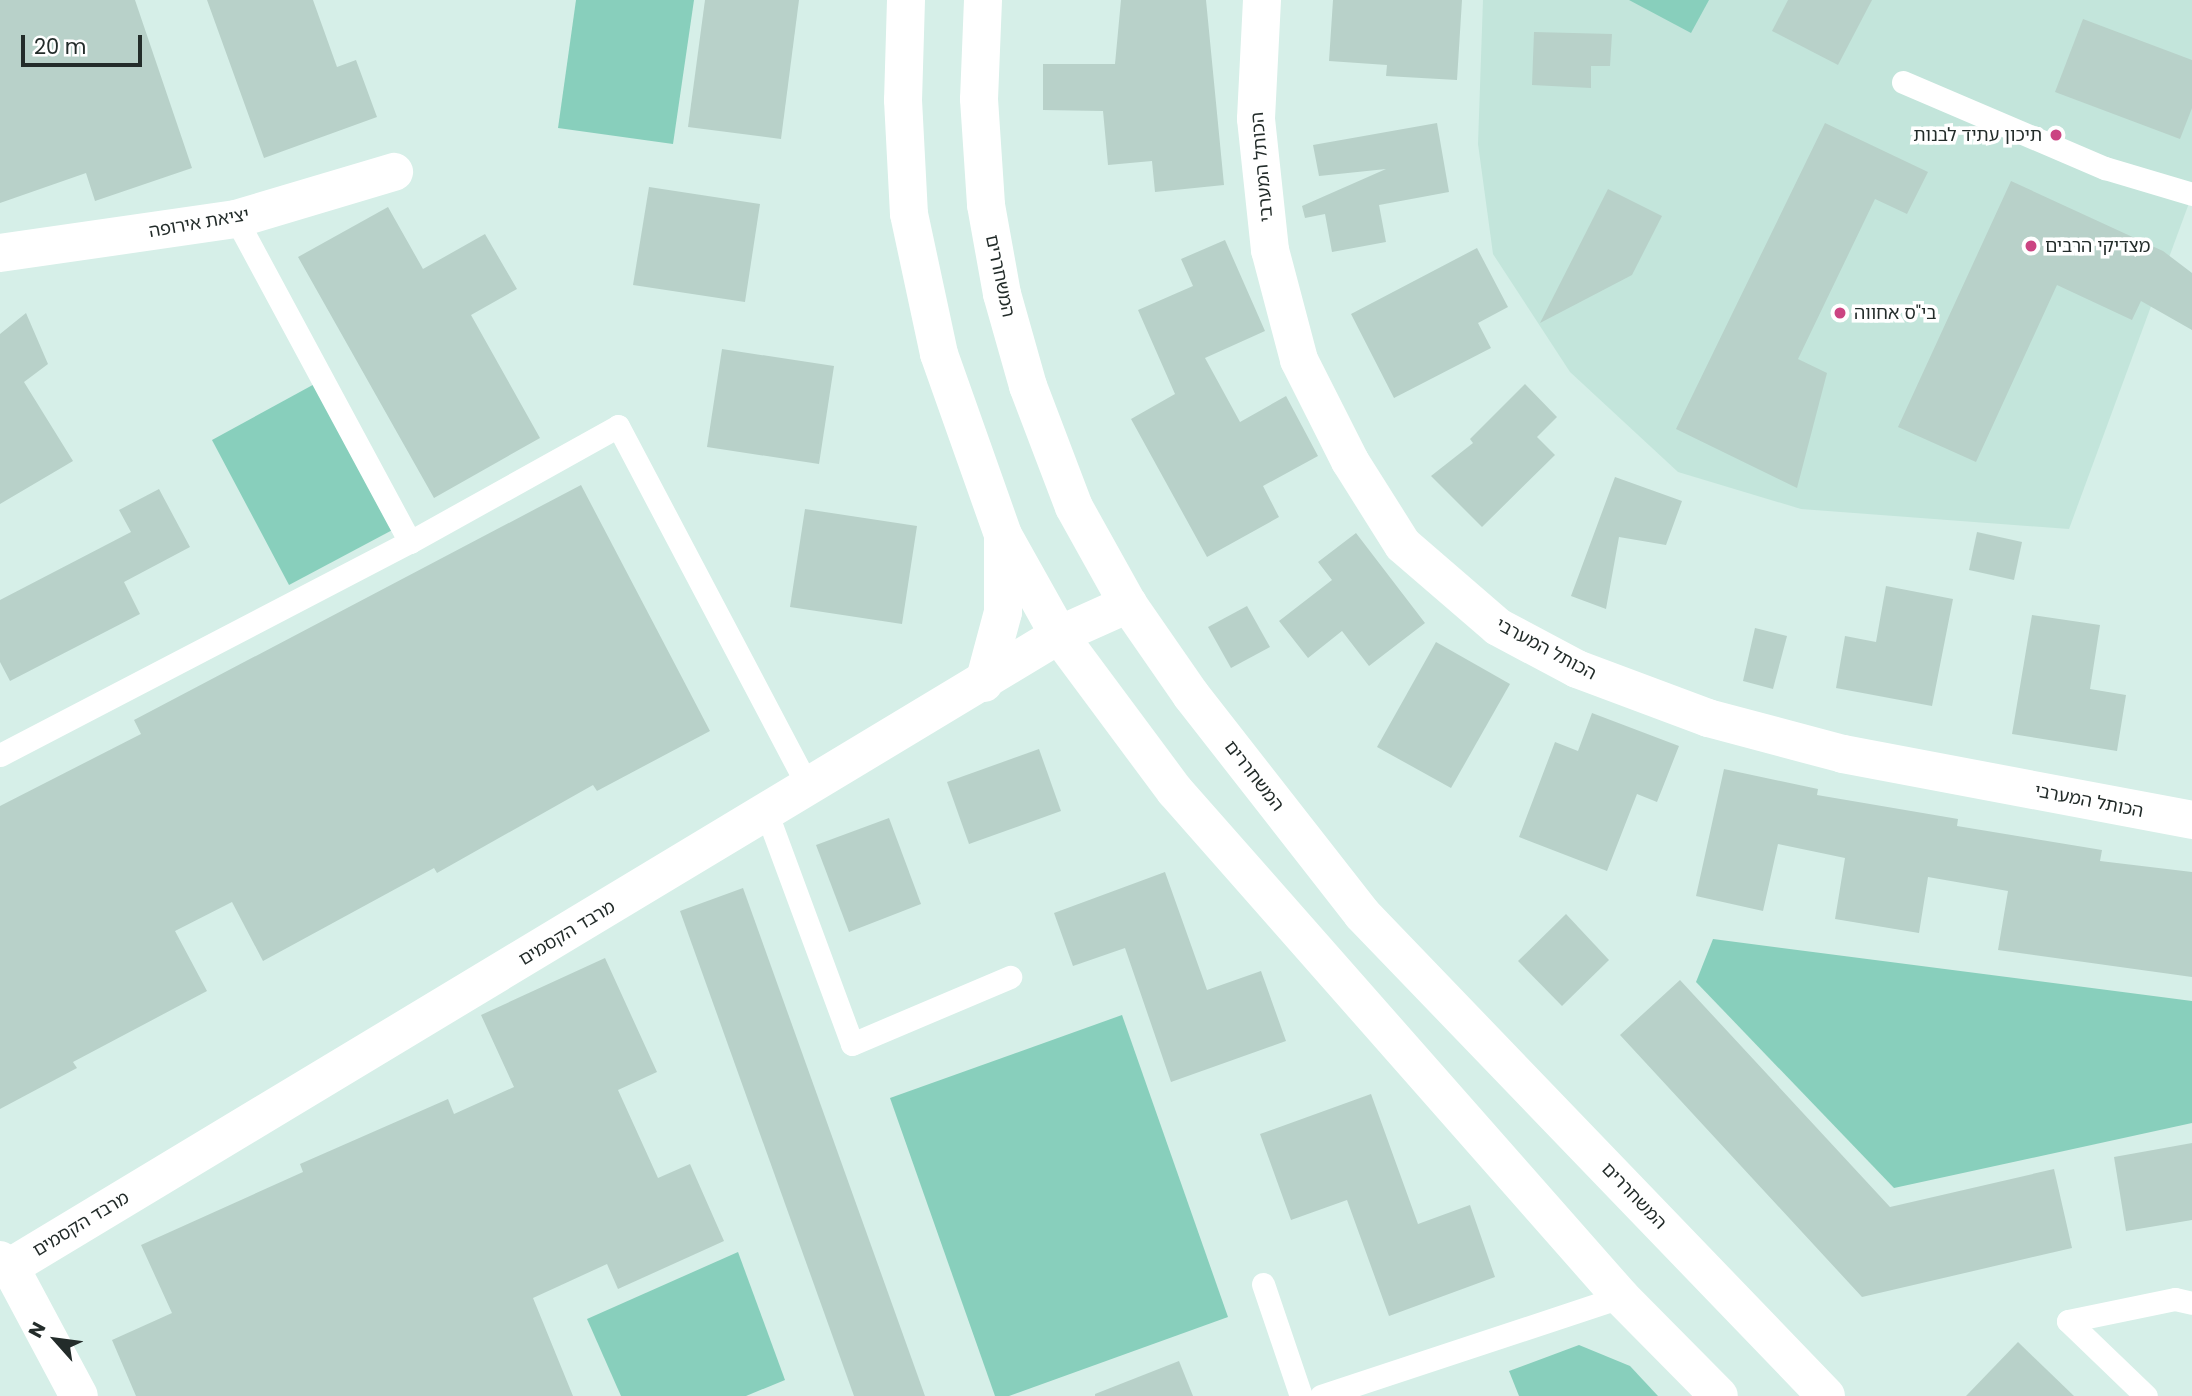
<!DOCTYPE html>
<meta charset="utf-8">
<style>
body{margin:0}
#map{position:relative;width:2192px;height:1396px;overflow:hidden;background:#d6efe8;font-family:Poppins,"Noto Sans Hebrew",sans-serif}
div>[style]{position:absolute}
.built>*{inset:0;background:#c3e5db}
.green>*{inset:0;background:#88cfbc}
.building>*{inset:0;background:#b8d1c9}
.service>*{height:23px;margin:-11.5px;padding:0 11.5px;transform-origin:11.5px;border-radius:11.5px;background:#fff}
.minor>*{height:38px;margin:-19px;padding:0 19px;transform-origin:19px;border-radius:19px;background:#fff}
.secondary>*{height:38px;margin:-19px;padding:0 19px;transform-origin:19px;border-radius:19px;background:#fff}
.dots>*{width:19px;height:19px;translate:-50% -50%;box-sizing:border-box;border:4px solid #fff;border-radius:50%}
span{translate:-50% -50%;white-space:nowrap;text-align:center;line-height:1.15;-webkit-text-stroke:7px #fff;paint-order:stroke}
.poi-label{font-size:18px;color:#232c2a}
.right{translate:-100% -50%;text-align:right}
.left{translate:0 -50%;text-align:left}
.street-label{font-size:18px;color:#232c2a}
.north{position:absolute;left:21px;top:1305px;width:70px;height:70px;-webkit-text-stroke:5px #fff;paint-order:stroke;rotate:298deg;font-size:19px;font-weight:700;line-height:28px;text-align:center;color:#232c2a}
.north::after{content:'';display:block;margin:auto;width:24px;height:32px;background:#232c2a;clip-path:polygon(50% 0,100% 100%,50% 72%,0 100%)}
.scale{position:absolute;left:21px;top:35px;width:121px;height:32px;box-sizing:border-box;border:4px solid #232c2a;border-top:0;padding-left:9px;font-size:21px;line-height:24px;white-space:nowrap;color:#232c2a;-webkit-text-stroke:5px #fff;paint-order:stroke}
</style>
<div id="map">
<div class="built">
<i style="clip-path:polygon(1483px 0,2192px 0,2192px 195px,2069px 529px,1801px 509px,1678px 472px,1570px 372px,1493px 254px,1478px 144px)"></i>
</div>
<div class="green">
<i style="clip-path:polygon(576px 0,694px 0,673px 144px,558px 128px)"></i>
<i style="clip-path:polygon(1629px 0,1709px 0,1691px 33px)"></i>
<i style="clip-path:polygon(320px 381px,398px 527px,289px 585px,212px 440px)"></i>
<i style="clip-path:polygon(1713px 939px,2192px 1001px,2192px 1123px,1894px 1188px,1696px 982px)"></i>
<i style="clip-path:polygon(1122px 1015px,1228px 1317px,1009px 1396px,995px 1396px,890px 1098px)"></i>
<i style="clip-path:polygon(738px 1252px,785px 1380px,746px 1396px,621px 1396px,587px 1319px)"></i>
<i style="clip-path:polygon(1579px 1345px,1630px 1366px,1658px 1396px,1519px 1396px,1509px 1371px)"></i>
</div>
<div class="building">
<i style="clip-path:polygon(0 0,135px 0,192px 168px,95px 201px,86px 173px,0 203px)"></i>
<i style="clip-path:polygon(207px 0,313px 0,337px 67px,356px 60px,377px 117px,264px 158px)"></i>
<i style="clip-path:polygon(705px 0,799px 0,781px 139px,688px 127px)"></i>
<i style="clip-path:polygon(1121px 0,1206px 0,1224px 185px,1155px 192px,1152px 161px,1108px 165px,1103px 111px,1043px 110px,1043px 64px,1115px 64px)"></i>
<i style="clip-path:polygon(1333px 0,1462px 0,1457px 80px,1386px 76px,1387px 65px,1329px 61px)"></i>
<i style="clip-path:polygon(1788px 0,1872px 0,1838px 65px,1772px 31px)"></i>
<i style="clip-path:polygon(2083px 19px,2192px 60px,2192px 108px,2180px 139px,2055px 92px)"></i>
<i style="clip-path:polygon(1534px 32px,1612px 34px,1610px 66px,1591px 66px,1591px 88px,1532px 85px)"></i>
<i style="clip-path:polygon(1437px 123px,1449px 192px,1379px 205px,1386px 242px,1332px 252px,1325px 214px,1305px 218px,1302px 206px,1386px 169px,1319px 176px,1313px 145px)"></i>
<i style="clip-path:polygon(1825px 123px,1928px 172px,1907px 214px,1875px 199px,1798px 359px,1827px 373px,1797px 488px,1676px 429px)"></i>
<i style="clip-path:polygon(2011px 181px,2163px 251px,2192px 273px,2192px 330px,2141px 301px,2132px 320px,2057px 285px,1976px 462px,1898px 427px)"></i>
<i style="clip-path:polygon(649px 187px,760px 204px,745px 302px,633px 285px)"></i>
<i style="clip-path:polygon(1608px 189px,1662px 216px,1632px 275px,1540px 323px)"></i>
<i style="clip-path:polygon(388px 207px,423px 269px,485px 234px,517px 289px,471px 315px,540px 438px,434px 498px,298px 257px)"></i>
<i style="clip-path:polygon(1225px 240px,1265px 331px,1205px 358px,1240px 422px,1286px 396px,1318px 456px,1263px 486px,1279px 517px,1207px 557px,1131px 419px,1175px 394px,1138px 310px,1193px 286px,1181px 259px)"></i>
<i style="clip-path:polygon(1477px 248px,1508px 307px,1478px 323px,1491px 348px,1394px 398px,1351px 314px)"></i>
<i style="clip-path:polygon(26px 313px,48px 364px,24px 382px,73px 461px,0 504px,0 334px)"></i>
<i style="clip-path:polygon(722px 349px,834px 366px,819px 464px,707px 447px)"></i>
<i style="clip-path:polygon(1525px 384px,1557px 417px,1537px 437px,1555px 455px,1482px 527px,1431px 476px,1473px 443px,1470px 439px)"></i>
<i style="clip-path:polygon(1615px 477px,1682px 501px,1666px 545px,1619px 537px,1606px 609px,1571px 596px)"></i>
<i style="clip-path:polygon(581px 485px,710px 731px,597px 791px,593px 785px,437px 873px,434px 868px,263px 961px,232px 902px,175px 931px,207px 991px,73px 1062px,77px 1068px,0 1109px,0 806px,141px 734px,134px 720px)"></i>
<i style="clip-path:polygon(159px 489px,190px 547px,124px 582px,140px 614px,10px 681px,0 662px,0 600px,131px 532px,119px 510px)"></i>
<i style="clip-path:polygon(805px 509px,917px 526px,902px 624px,790px 607px)"></i>
<i style="clip-path:polygon(1977px 532px,2022px 542px,2014px 580px,1969px 570px)"></i>
<i style="clip-path:polygon(1356px 533px,1425px 623px,1369px 666px,1342px 631px,1308px 658px,1279px 621px,1332px 580px,1318px 562px)"></i>
<i style="clip-path:polygon(1886px 586px,1953px 599px,1932px 706px,1836px 688px,1845px 636px,1876px 642px)"></i>
<i style="clip-path:polygon(1247px 606px,1270px 647px,1231px 668px,1208px 627px)"></i>
<i style="clip-path:polygon(2032px 615px,2100px 625px,2090px 689px,2126px 695px,2117px 751px,2012px 734px)"></i>
<i style="clip-path:polygon(1755px 628px,1787px 636px,1773px 689px,1743px 681px)"></i>
<i style="clip-path:polygon(1436px 642px,1510px 684px,1451px 788px,1377px 747px)"></i>
<i style="clip-path:polygon(1592px 713px,1679px 746px,1657px 802px,1637px 794px,1607px 871px,1519px 837px,1555px 742px,1578px 751px)"></i>
<i style="clip-path:polygon(1039px 749px,1061px 811px,969px 844px,947px 782px)"></i>
<i style="clip-path:polygon(1724px 769px,1818px 789px,1817px 795px,1958px 819px,1957px 826px,2102px 850px,2100px 861px,2192px 872px,2192px 977px,1998px 950px,2008px 891px,1928px 877px,1919px 933px,1835px 919px,1845px 858px,1778px 844px,1763px 911px,1696px 896px)"></i>
<i style="clip-path:polygon(889px 818px,921px 904px,849px 932px,816px 845px)"></i>
<i style="clip-path:polygon(1165px 872px,1207px 990px,1261px 971px,1286px 1041px,1171px 1082px,1125px 948px,1073px 966px,1054px 913px)"></i>
<i style="clip-path:polygon(743px 888px,925px 1396px,854px 1396px,680px 911px)"></i>
<i style="clip-path:polygon(1566px 914px,1609px 960px,1562px 1006px,1518px 961px)"></i>
<i style="clip-path:polygon(605px 958px,657px 1072px,618px 1090px,658px 1178px,690px 1164px,724px 1241px,618px 1289px,607px 1264px,533px 1298px,573px 1396px,136px 1396px,112px 1340px,172px 1313px,141px 1245px,303px 1172px,300px 1164px,448px 1099px,454px 1114px,514px 1087px,481px 1015px)"></i>
<i style="clip-path:polygon(1680px 980px,1890px 1207px,2054px 1169px,2072px 1248px,1862px 1297px,1620px 1035px)"></i>
<i style="clip-path:polygon(1371px 1094px,1418px 1224px,1470px 1205px,1495px 1277px,1389px 1316px,1347px 1200px,1291px 1220px,1260px 1134px)"></i>
<i style="clip-path:polygon(2192px 1143px,2192px 1220px,2126px 1231px,2114px 1157px)"></i>
<i style="clip-path:polygon(2018px 1342px,2074px 1396px,1966px 1396px)"></i>
<i style="clip-path:polygon(1179px 1361px,1193px 1396px,1095px 1396px,1095px 1394px)"></i>
</div>
<div class="service">
<i style="left:1903px;top:82px;width:220px;rotate:23.1deg"></i>
<i style="left:2105px;top:168px;width:91px;rotate:16.6deg"></i>
<i style="left:236px;top:219px;width:367px;rotate:61.7deg"></i>
<i style="left:0;top:755px;width:462px;rotate:-27.5deg"></i>
<i style="left:410px;top:542px;width:238px;rotate:-29.1deg"></i>
<i style="left:618px;top:426px;width:410px;rotate:62.2deg"></i>
<i style="left:767px;top:814px;width:245px;rotate:69.7deg"></i>
<i style="left:852px;top:1044px;width:172px;rotate:-23deg"></i>
<i style="left:1263px;top:1284px;width:118px;rotate:71.3deg"></i>
<i style="left:2068px;top:1321px;width:109px;rotate:-11.6deg"></i>
<i style="left:2175px;top:1299px;width:17px;rotate:13deg"></i>
<i style="left:2068px;top:1321px;width:108px;rotate:43.9deg"></i>
<i style="left:1321px;top:1396px;width:316px;rotate:-18.3deg"></i>
</div>
<div class="minor">
<i style="left:1262px;top:0;width:119px;rotate:92.9deg"></i>
<i style="left:1256px;top:119px;width:132px;rotate:83.9deg"></i>
<i style="left:1270px;top:250px;width:114px;rotate:75.2deg"></i>
<i style="left:1299px;top:360px;width:113px;rotate:63.2deg"></i>
<i style="left:1350px;top:461px;width:99px;rotate:57.8deg"></i>
<i style="left:1403px;top:545px;width:125px;rotate:40.8deg"></i>
<i style="left:1498px;top:627px;width:89px;rotate:28deg"></i>
<i style="left:1577px;top:669px;width:140px;rotate:20.5deg"></i>
<i style="left:1708px;top:718px;width:140px;rotate:14.9deg"></i>
<i style="left:1843px;top:754px;width:355px;rotate:10.7deg"></i>
<i style="left:0;top:253px;width:238px;rotate:-8.2deg"></i>
<i style="left:236px;top:219px;width:165px;rotate:-16.6deg"></i>
<i style="left:0;top:1260px;width:12px;rotate:35deg"></i>
<i style="left:10px;top:1267px;width:146px;rotate:61.9deg"></i>
<i style="left:10px;top:1267px;width:1225px;rotate:-31.07deg"></i>
<i style="left:1059px;top:635px;width:76px;rotate:-24.2deg"></i>
</div>
<div class="secondary">
<i style="left:906px;top:0;width:100px;rotate:91.7deg"></i>
<i style="left:903px;top:100px;width:114px;rotate:87deg"></i>
<i style="left:909px;top:214px;width:143px;rotate:77.9deg"></i>
<i style="left:939px;top:354px;width:192px;rotate:70.5deg"></i>
<i style="left:1003px;top:535px;width:115px;rotate:60.8deg"></i>
<i style="left:1059px;top:635px;width:194px;rotate:53.4deg"></i>
<i style="left:1175px;top:791px;width:675px;rotate:48.61deg"></i>
<i style="left:1621px;top:1297px;width:139px;rotate:45.3deg"></i>
<i style="left:983px;top:0;width:99px;rotate:92.3deg"></i>
<i style="left:979px;top:99px;width:106px;rotate:86.2deg"></i>
<i style="left:986px;top:205px;width:90px;rotate:79.8deg"></i>
<i style="left:1002px;top:294px;width:96px;rotate:74.2deg"></i>
<i style="left:1028px;top:386px;width:129px;rotate:69.2deg"></i>
<i style="left:1074px;top:507px;width:111px;rotate:60.9deg"></i>
<i style="left:1128px;top:604px;width:111px;rotate:55.3deg"></i>
<i style="left:1191px;top:695px;width:278px;rotate:52deg"></i>
<i style="left:1362px;top:914px;width:669px;rotate:46.09deg"></i>
<i style="left:984px;top:683px;width:73px;rotate:-75deg"></i>
<i style="left:1003px;top:612px;width:75px;rotate:-90deg"></i>
</div>
<div class="dots">
<i style="left:2056px;top:135px;background:#cb4482"></i>
<i style="left:2031px;top:246px;background:#cb4482"></i>
<i style="left:1840px;top:313px;background:#cb4482"></i>
</div>
<div class="poi-label">
<span class="right" style="left:2042px;top:135px">תיכון עתיד לבנות</span>
<span class="left" style="left:2045px;top:246px">מצדיקי הרבים</span>
<span class="left" style="left:1854px;top:313px">בי"ס אחווה</span>
</div>
<div class="street-label">
<span style="left:1262px;top:167px;rotate:-95deg">הכותל המערבי</span>
<span style="left:199px;top:223px;rotate:-10deg">יציאת אירופה</span>
<span style="left:1000px;top:276px;rotate:78deg">המשחררים</span>
<span style="left:1546px;top:649px;rotate:28deg">הכותל המערבי</span>
<span style="left:1254px;top:776px;rotate:52deg">המשחררים</span>
<span style="left:2089px;top:801px;rotate:11deg">הכותל המערבי</span>
<span style="left:567px;top:933px;rotate:-31deg">מרבד הקסמים</span>
<span style="left:1634px;top:1196px;rotate:46deg">המשחררים</span>
<span style="left:81px;top:1224px;rotate:-31deg">מרבד הקסמים</span>
</div>
<div class="north">N</div>
<div class="scale">20 m</div>
</div>
